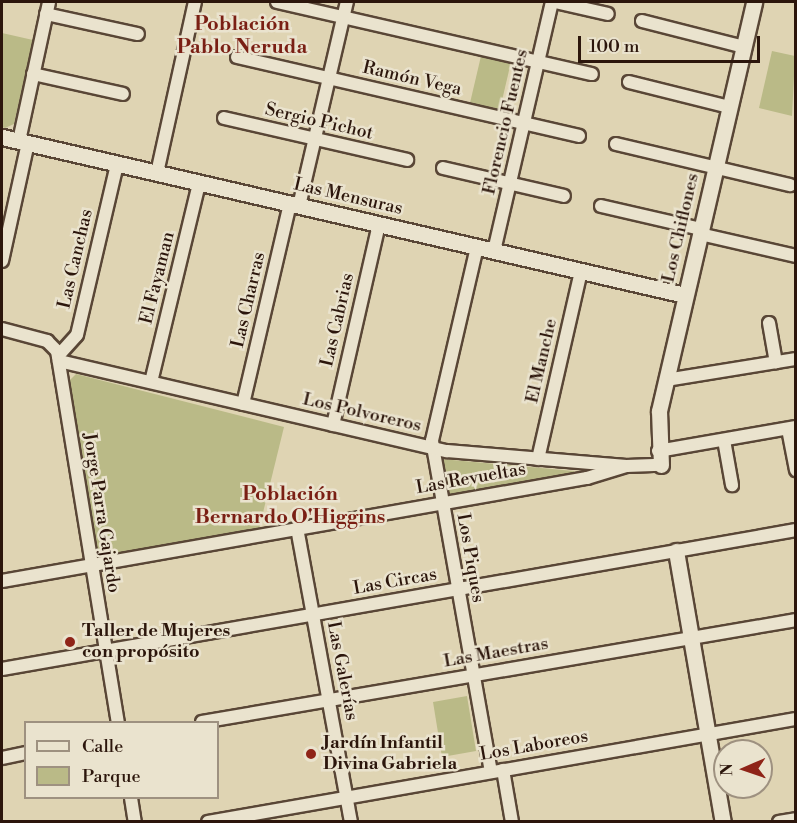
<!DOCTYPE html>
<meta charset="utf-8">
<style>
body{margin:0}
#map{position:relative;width:797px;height:823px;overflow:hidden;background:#dfd4b3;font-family:"Libre Bodoni",serif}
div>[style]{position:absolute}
.green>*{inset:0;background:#baba87}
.roads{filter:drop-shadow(2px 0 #594636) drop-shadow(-2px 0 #594636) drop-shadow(0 2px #594636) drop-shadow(0 -2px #594636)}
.minor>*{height:12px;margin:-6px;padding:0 6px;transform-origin:6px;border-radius:6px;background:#eae3ce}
.tertiary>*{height:15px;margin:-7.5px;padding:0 7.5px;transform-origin:7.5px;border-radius:7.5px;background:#eae3ce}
.dots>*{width:16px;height:16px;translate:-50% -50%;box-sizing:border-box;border:3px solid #eae3ce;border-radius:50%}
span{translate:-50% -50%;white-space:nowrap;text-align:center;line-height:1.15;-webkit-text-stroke:5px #eae3ce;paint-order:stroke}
.street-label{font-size:18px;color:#2c160c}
.poi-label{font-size:18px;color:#2c160c;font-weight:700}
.left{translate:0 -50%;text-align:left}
.neighbourhood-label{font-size:20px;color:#7a1f14;font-weight:700}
.frame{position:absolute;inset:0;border:3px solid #2c160c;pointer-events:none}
.legend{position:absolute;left:24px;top:721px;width:195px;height:78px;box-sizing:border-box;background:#eae3ce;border:2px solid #9e9180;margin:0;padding:8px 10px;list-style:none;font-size:18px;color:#2c160c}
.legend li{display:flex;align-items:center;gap:12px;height:30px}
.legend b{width:30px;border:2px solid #9e9180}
.north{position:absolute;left:713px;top:739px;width:60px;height:60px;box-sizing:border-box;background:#eae3ce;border:2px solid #9e9180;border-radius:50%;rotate:268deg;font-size:16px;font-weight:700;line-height:24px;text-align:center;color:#2c160c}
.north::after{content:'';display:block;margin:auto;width:21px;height:27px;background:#8f2418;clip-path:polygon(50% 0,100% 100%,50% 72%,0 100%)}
.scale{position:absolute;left:578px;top:36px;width:182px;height:27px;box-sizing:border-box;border:3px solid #2c160c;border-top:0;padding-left:8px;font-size:18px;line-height:21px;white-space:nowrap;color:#2c160c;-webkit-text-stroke:4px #eae3ce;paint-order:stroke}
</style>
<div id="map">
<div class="green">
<i style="clip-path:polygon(2px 33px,33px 40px,14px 124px,5px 128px,2px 127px)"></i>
<i style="clip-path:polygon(772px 51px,795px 56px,792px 116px,759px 108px)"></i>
<i style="clip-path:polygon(481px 56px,511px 62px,500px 109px,470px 103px)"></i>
<i style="clip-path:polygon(76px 374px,284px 427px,259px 529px,98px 557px,68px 382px)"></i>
<i style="clip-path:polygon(441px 459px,574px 471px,576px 475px,448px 498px)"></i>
<i style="clip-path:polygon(467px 696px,476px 751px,442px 757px,433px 702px)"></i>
</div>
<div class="roads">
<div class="minor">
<i style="left:277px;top:2px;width:323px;rotate:12.9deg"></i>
<i style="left:555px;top:2px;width:54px;rotate:12.8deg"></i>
<i style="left:46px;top:14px;width:94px;rotate:12.3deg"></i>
<i style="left:642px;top:21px;width:105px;rotate:14.3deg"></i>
<i style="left:237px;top:57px;width:351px;rotate:13deg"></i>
<i style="left:33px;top:74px;width:92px;rotate:12.5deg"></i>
<i style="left:629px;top:82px;width:103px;rotate:14deg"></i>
<i style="left:224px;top:118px;width:188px;rotate:12.9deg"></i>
<i style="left:19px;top:141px;width:142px;rotate:-77.8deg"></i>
<i style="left:616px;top:144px;width:179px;rotate:13.3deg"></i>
<i style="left:443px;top:168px;width:124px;rotate:13deg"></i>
<i style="left:157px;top:173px;width:175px;rotate:-77.5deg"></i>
<i style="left:299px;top:206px;width:210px;rotate:-76.8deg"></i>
<i style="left:601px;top:206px;width:103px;rotate:13deg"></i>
<i style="left:700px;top:234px;width:98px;rotate:12.9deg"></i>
<i style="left:477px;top:247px;width:199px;rotate:103.1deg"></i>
<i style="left:432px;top:441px;width:336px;rotate:79.9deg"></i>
<i style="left:494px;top:251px;width:256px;rotate:-76.9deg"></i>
<i style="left:2px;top:261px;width:121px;rotate:-77.6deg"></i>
<i style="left:769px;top:323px;width:40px;rotate:80deg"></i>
<i style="left:2px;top:329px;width:47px;rotate:14.9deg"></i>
<i style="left:47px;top:341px;width:14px;rotate:45deg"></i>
<i style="left:57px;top:351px;width:376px;rotate:80.7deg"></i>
<i style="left:58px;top:356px;width:28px;rotate:-48deg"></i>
<i style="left:77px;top:335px;width:176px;rotate:-76.8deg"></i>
<i style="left:59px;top:361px;width:398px;rotate:13.1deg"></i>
<i style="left:447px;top:451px;width:180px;rotate:4.8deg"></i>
<i style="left:626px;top:466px;width:35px;rotate:-2deg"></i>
<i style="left:666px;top:380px;width:132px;rotate:-9.2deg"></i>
<i style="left:151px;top:382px;width:205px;rotate:-76.4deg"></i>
<i style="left:243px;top:404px;width:206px;rotate:-76.8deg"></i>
<i style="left:333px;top:425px;width:206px;rotate:-77.1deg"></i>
<i style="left:788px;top:429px;width:42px;rotate:79deg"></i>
<i style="left:724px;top:440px;width:46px;rotate:79.9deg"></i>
<i style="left:658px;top:451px;width:140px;rotate:-9.9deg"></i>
<i style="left:538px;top:459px;width:193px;rotate:-77.1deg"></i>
<i style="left:297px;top:528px;width:299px;rotate:79.6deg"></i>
<i style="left:2px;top:581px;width:594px;rotate:-9.99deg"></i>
<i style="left:587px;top:478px;width:41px;rotate:-17.1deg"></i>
<i style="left:2px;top:669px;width:806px;rotate:-9.93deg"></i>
<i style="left:202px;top:722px;width:603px;rotate:-9.74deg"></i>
<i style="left:2px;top:758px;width:25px;rotate:-12deg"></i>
<i style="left:503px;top:770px;width:53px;rotate:80.2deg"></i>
<i style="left:131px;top:798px;width:24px;rotate:81deg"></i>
<i style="left:208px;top:822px;width:597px;rotate:-9.94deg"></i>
<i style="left:779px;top:822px;width:17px;rotate:-10deg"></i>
</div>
<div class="tertiary">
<i style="left:2px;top:137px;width:701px;rotate:13.03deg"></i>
<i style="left:661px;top:465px;width:54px;rotate:-92.1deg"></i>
<i style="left:659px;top:411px;width:420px;rotate:-76.9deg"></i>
<i style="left:676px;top:551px;width:275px;rotate:80.2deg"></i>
</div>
</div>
<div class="dots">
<i style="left:70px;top:642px;background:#8f2418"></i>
<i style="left:311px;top:754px;background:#8f2418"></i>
</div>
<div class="street-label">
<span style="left:412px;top:79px;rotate:13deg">Ramón Vega</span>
<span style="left:319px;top:122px;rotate:13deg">Sergio Pichot</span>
<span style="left:506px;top:122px;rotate:-77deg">Florencio Fuentes</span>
<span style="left:348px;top:197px;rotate:13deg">Las Mensuras</span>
<span style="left:681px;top:228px;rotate:-77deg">Los Chiflones</span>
<span style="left:76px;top:259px;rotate:-77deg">Las Canchas</span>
<span style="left:158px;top:278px;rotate:-76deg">El Fayaman</span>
<span style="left:249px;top:300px;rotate:-77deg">Las Charras</span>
<span style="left:338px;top:320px;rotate:-77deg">Las Cabrias</span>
<span style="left:542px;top:361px;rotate:-77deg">El Manche</span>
<span style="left:362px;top:413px;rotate:13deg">Los Polvoreros</span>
<span style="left:471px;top:479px;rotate:-10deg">Las Revueltas</span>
<span style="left:101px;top:513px;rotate:81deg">Jorge Parra Gajardo</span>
<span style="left:470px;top:558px;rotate:80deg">Los Piques</span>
<span style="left:395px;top:582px;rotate:-10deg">Las Circas</span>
<span style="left:496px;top:653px;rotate:-10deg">Las Maestras</span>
<span style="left:342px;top:671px;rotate:79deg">Las Galerías</span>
<span style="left:534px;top:746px;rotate:-10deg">Los Laboreos</span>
</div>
<div class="poi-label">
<span class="left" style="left:82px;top:642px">Taller de Mujeres<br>con propósito</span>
<span class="left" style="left:323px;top:754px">Jardín Infantil<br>Divina Gabriela</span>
</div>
<div class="neighbourhood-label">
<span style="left:242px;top:36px">Población<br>Pablo Neruda</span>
<span style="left:290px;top:506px">Población<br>Bernardo O'Higgins</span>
</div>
<div class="frame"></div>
<ul class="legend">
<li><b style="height:8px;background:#eae3ce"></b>Calle</li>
<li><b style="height:16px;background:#baba87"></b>Parque</li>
</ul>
<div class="north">N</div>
<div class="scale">100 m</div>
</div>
